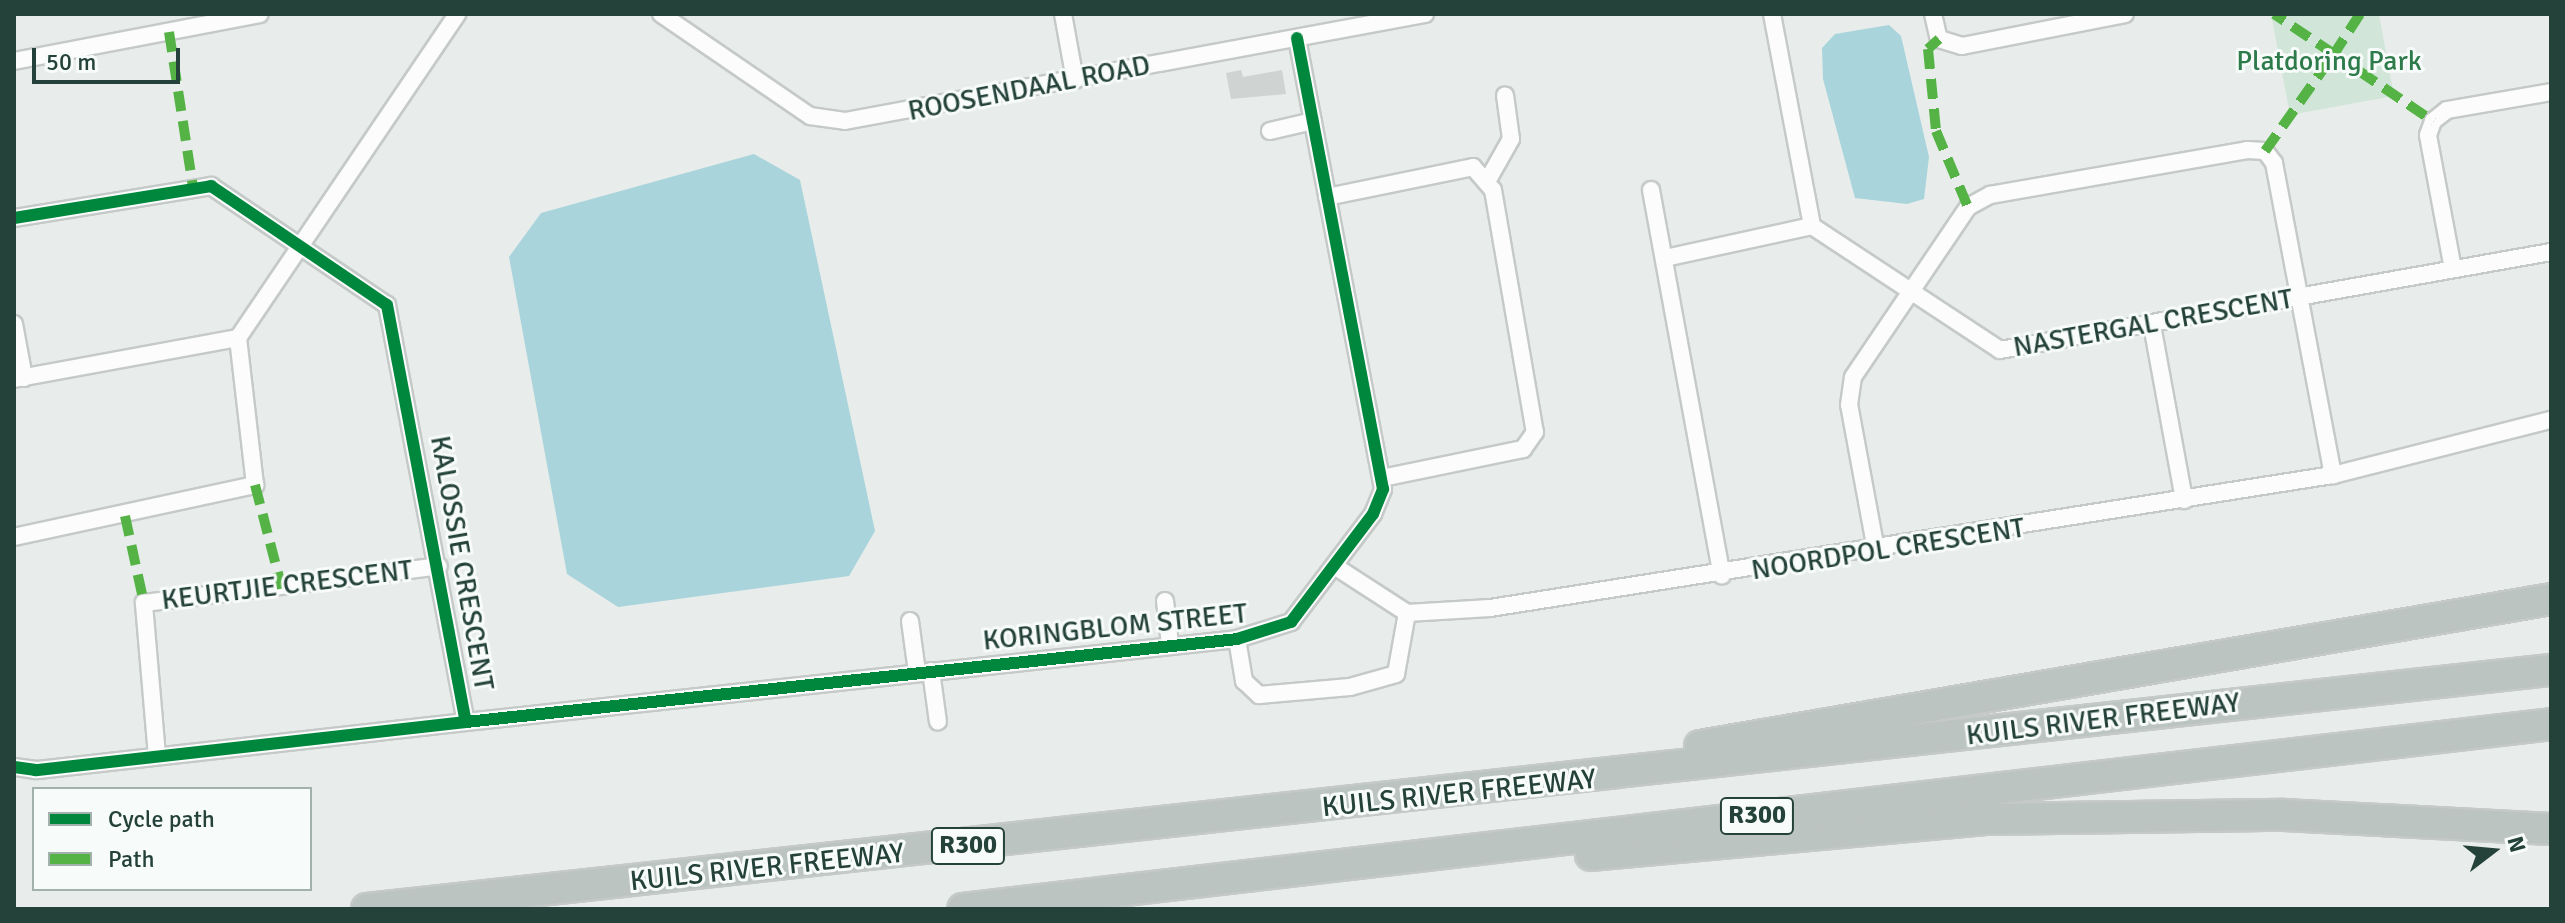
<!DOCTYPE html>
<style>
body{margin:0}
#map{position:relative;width:2565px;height:923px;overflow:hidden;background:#e8edeb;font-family:Signika,sans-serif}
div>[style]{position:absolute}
.green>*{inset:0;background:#d1e6d8}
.water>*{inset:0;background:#a9d4db}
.building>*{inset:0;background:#cfd4d2}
.roads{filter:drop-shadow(2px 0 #c5cac8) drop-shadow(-2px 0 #c5cac8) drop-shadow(0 2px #c5cac8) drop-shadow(0 -2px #c5cac8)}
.street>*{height:16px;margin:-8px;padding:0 8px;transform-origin:8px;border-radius:8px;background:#fcfcfc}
.highway>*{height:30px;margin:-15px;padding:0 15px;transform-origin:15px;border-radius:15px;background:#bcc4c2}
.quiet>*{height:10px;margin-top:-5px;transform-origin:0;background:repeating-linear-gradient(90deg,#55b346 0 20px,transparent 0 30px)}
.cycleway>*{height:12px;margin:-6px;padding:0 6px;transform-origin:6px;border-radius:6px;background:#00873e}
span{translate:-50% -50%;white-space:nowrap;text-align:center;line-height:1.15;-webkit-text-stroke:6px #f7fbf9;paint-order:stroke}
.shield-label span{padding:2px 6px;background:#f7fbf9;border:2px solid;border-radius:6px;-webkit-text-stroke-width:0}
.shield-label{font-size:26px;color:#24423a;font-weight:700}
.park-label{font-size:28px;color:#2d7a4b}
.street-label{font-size:28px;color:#24423a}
.frame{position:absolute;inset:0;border:16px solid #24423a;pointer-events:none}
.legend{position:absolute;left:32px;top:787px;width:280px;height:104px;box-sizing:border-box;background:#f7fbf9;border:2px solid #a3b1ad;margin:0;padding:10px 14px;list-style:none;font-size:24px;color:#24423a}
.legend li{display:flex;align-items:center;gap:16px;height:40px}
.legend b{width:40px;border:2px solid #a3b1ad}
.north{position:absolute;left:2453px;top:811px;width:80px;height:80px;-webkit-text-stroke:6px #f7fbf9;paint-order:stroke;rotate:74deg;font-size:22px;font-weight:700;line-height:32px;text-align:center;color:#24423a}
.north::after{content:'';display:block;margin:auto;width:28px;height:36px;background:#24423a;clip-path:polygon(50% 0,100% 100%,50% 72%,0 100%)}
.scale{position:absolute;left:32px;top:48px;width:148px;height:36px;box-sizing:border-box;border:4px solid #24423a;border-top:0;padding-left:10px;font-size:24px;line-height:28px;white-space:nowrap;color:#24423a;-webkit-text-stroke:6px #f7fbf9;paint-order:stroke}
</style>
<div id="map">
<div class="green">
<i style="clip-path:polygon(2271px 14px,2379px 14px,2394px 96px,2290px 115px)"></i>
</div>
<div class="water">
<i style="clip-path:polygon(1889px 25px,1901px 36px,1929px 157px,1924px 199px,1907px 204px,1855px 198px,1823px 79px,1822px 48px,1835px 34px)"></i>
<i style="clip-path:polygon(754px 154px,800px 180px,875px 531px,849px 576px,618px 607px,567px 574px,509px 257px,541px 213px)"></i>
</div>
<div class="building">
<i style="clip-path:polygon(1241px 70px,1243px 77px,1282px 70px,1286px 94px,1231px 99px,1226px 73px)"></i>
</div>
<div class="roads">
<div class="street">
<i style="left:661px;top:14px;width:181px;rotate:34.4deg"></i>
<i style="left:810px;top:116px;width:35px;rotate:8deg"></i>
<i style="left:845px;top:121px;width:590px;rotate:-10.45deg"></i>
<i style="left:1063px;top:14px;width:67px;rotate:79.7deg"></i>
<i style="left:1772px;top:14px;width:216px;rotate:79.3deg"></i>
<i style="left:1812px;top:226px;width:225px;rotate:33.4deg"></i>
<i style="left:2000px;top:350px;width:560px;rotate:-10.09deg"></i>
<i style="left:1933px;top:14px;width:26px;rotate:77deg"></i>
<i style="left:1939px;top:39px;width:24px;rotate:17deg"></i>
<i style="left:1962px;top:46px;width:166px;rotate:-11.1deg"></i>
<i style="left:14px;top:61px;width:250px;rotate:-10.8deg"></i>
<i style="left:1270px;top:131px;width:44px;rotate:-13.1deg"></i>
<i style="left:1489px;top:178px;width:45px;rotate:-60.6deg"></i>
<i style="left:1511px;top:139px;width:44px;rotate:-97.8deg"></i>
<i style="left:1651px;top:190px;width:392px;rotate:79.6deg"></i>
<i style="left:1327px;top:197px;width:149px;rotate:-11.6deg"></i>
<i style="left:1473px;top:167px;width:30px;rotate:49deg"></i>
<i style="left:1493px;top:190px;width:246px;rotate:80.2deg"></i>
<i style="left:1535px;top:432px;width:21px;rotate:125deg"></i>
<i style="left:1523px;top:449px;width:144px;rotate:168.4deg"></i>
<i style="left:14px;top:218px;width:200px;rotate:-9.2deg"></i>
<i style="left:211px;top:186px;width:212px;rotate:34.1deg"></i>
<i style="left:387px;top:305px;width:424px;rotate:79.3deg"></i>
<i style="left:466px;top:722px;width:433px;rotate:173.6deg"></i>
<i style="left:36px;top:770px;width:22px;rotate:-172deg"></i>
<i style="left:1665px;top:258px;width:150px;rotate:-12.3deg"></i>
<i style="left:2453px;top:269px;width:136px;rotate:-100.6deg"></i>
<i style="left:2428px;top:135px;width:15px;rotate:-70deg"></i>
<i style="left:2433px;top:121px;width:18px;rotate:-38deg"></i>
<i style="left:2447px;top:110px;width:106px;rotate:-9.8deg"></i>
<i style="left:14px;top:324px;width:55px;rotate:79.5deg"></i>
<i style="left:2152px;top:325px;width:178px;rotate:79.6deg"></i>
<i style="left:14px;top:379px;width:228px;rotate:-10.4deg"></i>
<i style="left:238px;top:338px;width:391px;rotate:-55.9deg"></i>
<i style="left:14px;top:537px;width:247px;rotate:-12.2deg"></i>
<i style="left:255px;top:485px;width:148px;rotate:-96.6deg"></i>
<i style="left:1876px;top:550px;width:147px;rotate:-100.5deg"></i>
<i style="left:1849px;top:405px;width:28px;rotate:-82deg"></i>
<i style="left:1853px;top:377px;width:205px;rotate:-55.9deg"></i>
<i style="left:1968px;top:207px;width:25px;rotate:-29deg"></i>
<i style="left:1990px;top:195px;width:261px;rotate:-9.9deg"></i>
<i style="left:2247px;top:150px;width:18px;rotate:3deg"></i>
<i style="left:2265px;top:151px;width:15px;rotate:53deg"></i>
<i style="left:2274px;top:163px;width:318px;rotate:79.3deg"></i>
<i style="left:1336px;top:567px;width:85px;rotate:32.9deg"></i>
<i style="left:1407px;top:613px;width:83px;rotate:-3.4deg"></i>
<i style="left:1490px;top:608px;width:853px;rotate:-8.97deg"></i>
<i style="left:2333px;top:475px;width:225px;rotate:-14.2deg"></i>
<i style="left:1165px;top:601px;width:43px;rotate:83.4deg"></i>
<i style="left:910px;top:621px;width:51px;rotate:82.2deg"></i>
<i style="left:1237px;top:639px;width:43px;rotate:80.5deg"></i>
<i style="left:1244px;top:681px;width:21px;rotate:43deg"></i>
<i style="left:1259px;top:695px;width:91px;rotate:-5deg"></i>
<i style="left:1350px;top:687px;width:48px;rotate:-15.8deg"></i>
<i style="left:1396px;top:674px;width:62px;rotate:-79.8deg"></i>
<i style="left:931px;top:671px;width:51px;rotate:82.2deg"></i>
<i style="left:466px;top:722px;width:775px;rotate:-6.14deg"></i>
<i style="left:1237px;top:639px;width:57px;rotate:-17.5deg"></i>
<i style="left:1291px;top:622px;width:136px;rotate:-52.8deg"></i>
<i style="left:1373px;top:514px;width:27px;rotate:-68deg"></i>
<i style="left:1383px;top:489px;width:459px;rotate:-100.8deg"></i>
<i style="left:157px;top:756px;width:154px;rotate:-94.9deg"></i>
<i style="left:144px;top:603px;width:297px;rotate:-7.1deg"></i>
</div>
<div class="highway">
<i style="left:1700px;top:746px;width:864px;rotate:-9.8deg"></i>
<i style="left:1591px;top:855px;width:395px;rotate:-5.2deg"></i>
<i style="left:1984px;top:819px;width:300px;rotate:-0.8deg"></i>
<i style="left:2284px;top:815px;width:267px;rotate:3deg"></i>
<i style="left:367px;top:909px;width:2197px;rotate:-6.25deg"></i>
<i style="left:963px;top:909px;width:1599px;rotate:-6.64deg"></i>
</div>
</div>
<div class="quiet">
<i style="left:2360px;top:14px;width:48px;rotate:123deg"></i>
<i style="left:2334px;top:54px;width:120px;rotate:34.1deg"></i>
<i style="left:169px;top:32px;width:157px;rotate:81.2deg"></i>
<i style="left:1939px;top:39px;width:15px;rotate:138deg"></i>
<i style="left:1928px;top:49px;width:82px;rotate:84.4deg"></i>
<i style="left:1936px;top:131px;width:82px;rotate:67.2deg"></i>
<i style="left:2265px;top:151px;width:119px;rotate:-54.6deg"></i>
<i style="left:2334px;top:54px;width:72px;rotate:-146.3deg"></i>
<i style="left:255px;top:485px;width:107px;rotate:75.4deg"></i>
<i style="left:125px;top:516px;width:89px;rotate:77.7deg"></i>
</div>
<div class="cycleway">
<i style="left:14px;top:218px;width:200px;rotate:-9.2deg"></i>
<i style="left:211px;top:186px;width:212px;rotate:34.1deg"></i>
<i style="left:387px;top:305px;width:424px;rotate:79.3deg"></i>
<i style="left:466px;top:722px;width:433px;rotate:173.6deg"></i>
<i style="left:36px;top:770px;width:22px;rotate:-172deg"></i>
<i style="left:466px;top:722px;width:775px;rotate:-6.14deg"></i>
<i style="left:1237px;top:639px;width:57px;rotate:-17.5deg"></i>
<i style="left:1291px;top:622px;width:136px;rotate:-52.8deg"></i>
<i style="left:1373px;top:514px;width:27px;rotate:-68deg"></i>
<i style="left:1383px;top:489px;width:459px;rotate:-100.8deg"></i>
</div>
<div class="shield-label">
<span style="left:1757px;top:816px">R300</span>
<span style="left:968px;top:846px">R300</span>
</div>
<div class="park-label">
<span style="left:2329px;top:61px">Platdoring Park</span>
</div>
<div class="street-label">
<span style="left:1029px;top:88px;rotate:-11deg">ROOSENDAAL ROAD</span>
<span style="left:2153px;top:323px;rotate:-10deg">NASTERGAL CRESCENT</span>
<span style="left:1888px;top:549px;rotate:-9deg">NOORDPOL CRESCENT</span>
<span style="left:462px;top:563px;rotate:80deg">KALOSSIE CRESCENT</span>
<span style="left:287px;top:585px;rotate:-7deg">KEURTJIE CRESCENT</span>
<span style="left:1115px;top:627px;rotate:-6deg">KORINGBLOM STREET</span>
<span style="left:2103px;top:719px;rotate:-7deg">KUILS RIVER FREEWAY</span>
<span style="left:1459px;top:793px;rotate:-6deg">KUILS RIVER FREEWAY</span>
<span style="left:767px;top:867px;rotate:-6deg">KUILS RIVER FREEWAY</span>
</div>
<div class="frame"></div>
<ul class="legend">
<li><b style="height:10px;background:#00873e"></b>Cycle path</li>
<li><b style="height:10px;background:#55b346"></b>Path</li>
</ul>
<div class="north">N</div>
<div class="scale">50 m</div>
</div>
